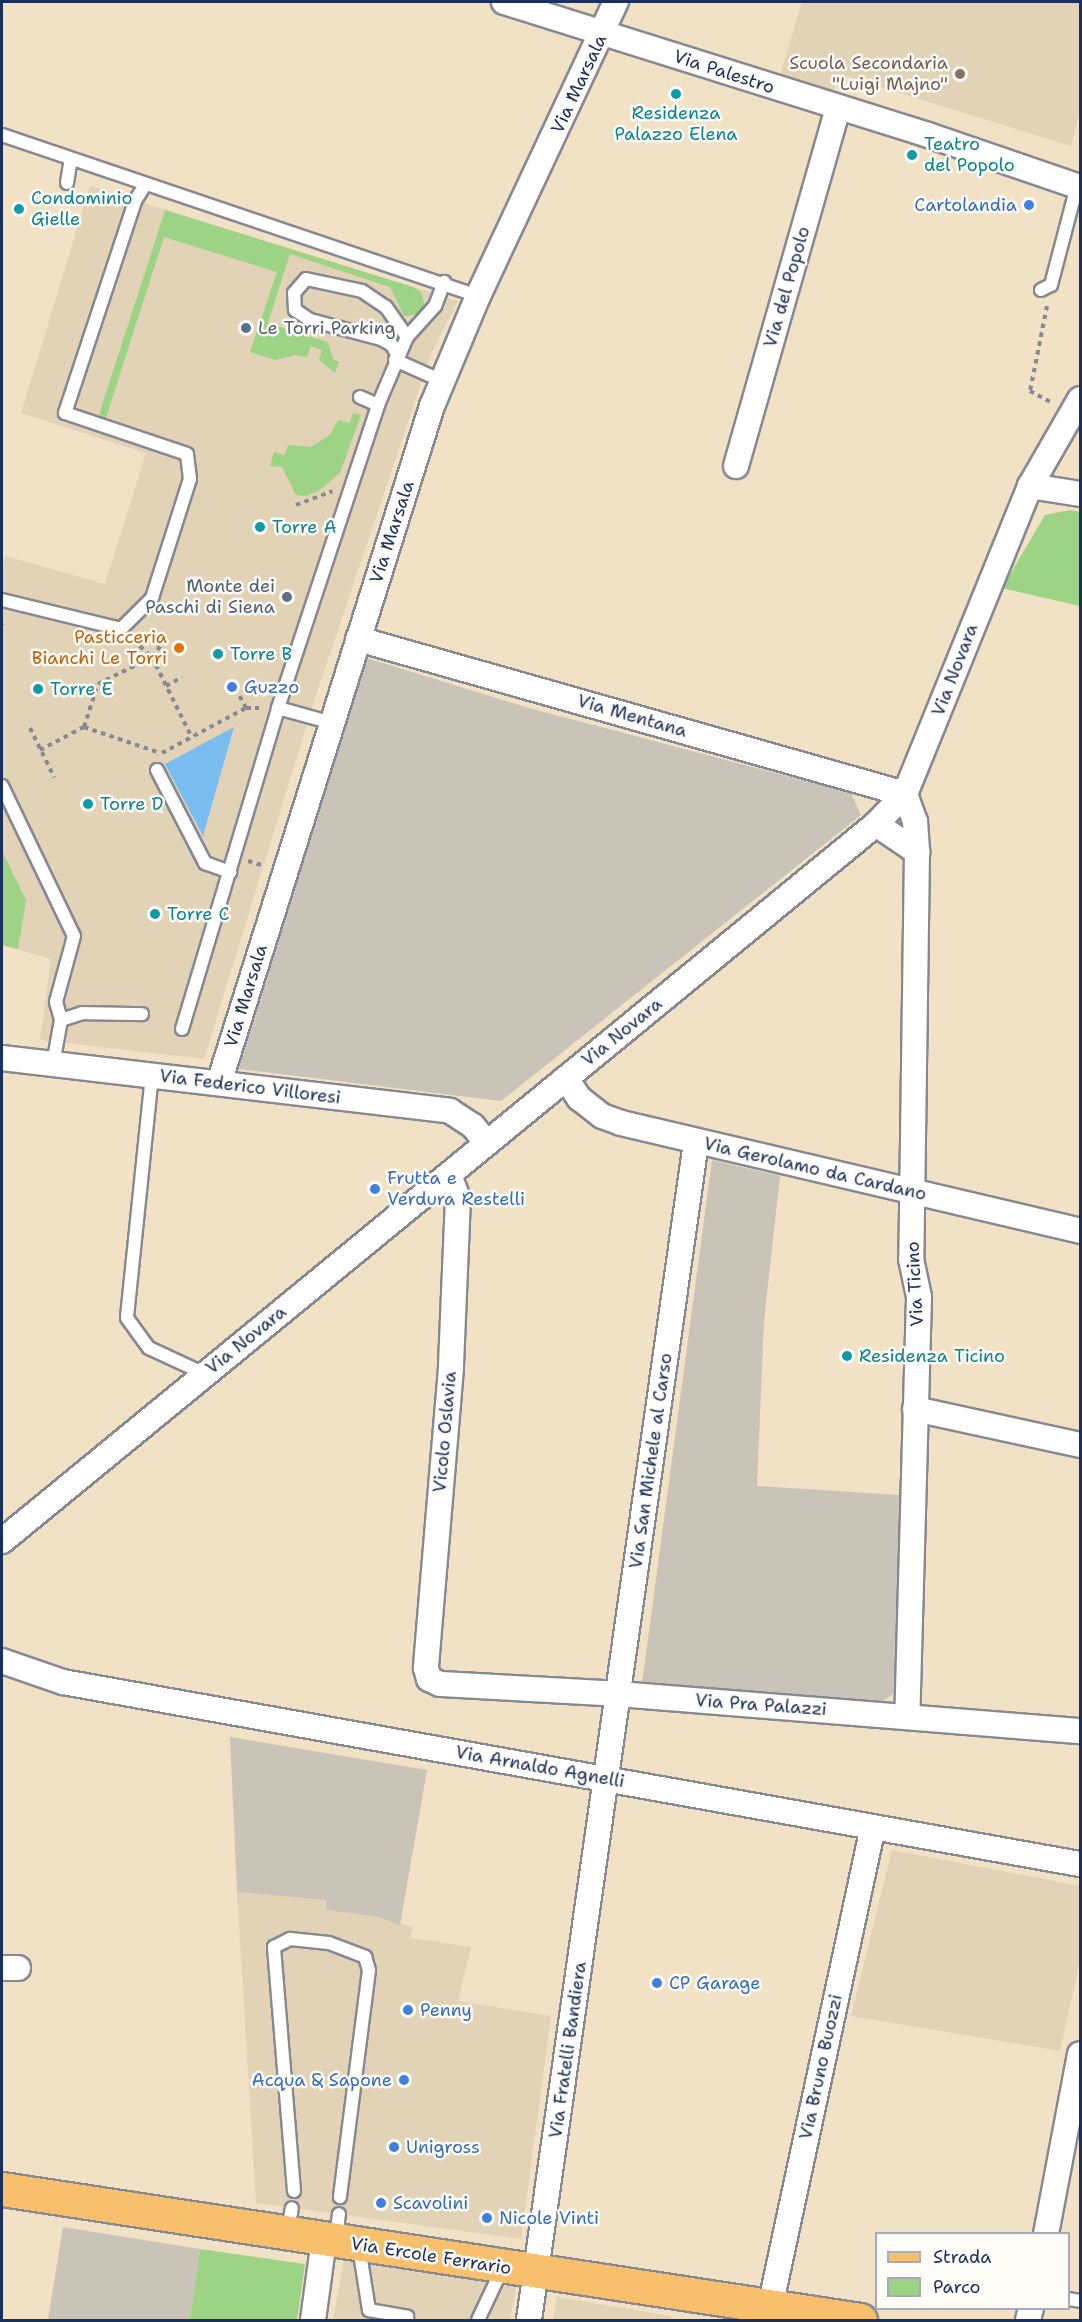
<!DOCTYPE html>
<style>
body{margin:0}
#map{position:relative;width:1082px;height:2322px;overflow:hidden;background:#f1e2c5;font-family:"Shantell Sans",sans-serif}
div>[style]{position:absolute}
.built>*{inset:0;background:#e2d2b6}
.industrial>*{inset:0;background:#cac3b8}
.green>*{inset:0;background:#9cd385}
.water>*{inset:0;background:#79bcef}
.path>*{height:4px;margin-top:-2px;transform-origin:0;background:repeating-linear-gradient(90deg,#868892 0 4.5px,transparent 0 9px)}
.roads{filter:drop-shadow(2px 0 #868892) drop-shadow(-2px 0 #868892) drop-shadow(0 2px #868892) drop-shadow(0 -2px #868892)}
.service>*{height:12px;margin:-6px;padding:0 6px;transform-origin:6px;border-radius:6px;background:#fff}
.minor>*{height:24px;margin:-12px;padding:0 12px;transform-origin:12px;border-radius:12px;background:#fff}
.primary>*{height:33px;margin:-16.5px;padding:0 16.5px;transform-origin:16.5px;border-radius:16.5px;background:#f8bf6c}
.dots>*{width:16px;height:16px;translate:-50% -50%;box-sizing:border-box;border:3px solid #fdfcf7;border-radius:50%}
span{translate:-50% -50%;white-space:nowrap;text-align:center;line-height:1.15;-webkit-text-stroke:5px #fdfcf7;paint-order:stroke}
.education-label{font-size:18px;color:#785e54}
.right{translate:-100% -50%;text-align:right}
.street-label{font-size:18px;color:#1b2f5e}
.culture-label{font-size:18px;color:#0d838f}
.left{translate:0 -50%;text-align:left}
.shop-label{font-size:18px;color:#366cbe}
.service-label{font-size:18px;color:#4e5e75}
.food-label{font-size:18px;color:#c56008}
.frame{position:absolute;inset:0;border:3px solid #1b2f5e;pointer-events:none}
.legend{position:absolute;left:875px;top:2232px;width:195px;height:78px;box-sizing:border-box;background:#fdfcf7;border:2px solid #a3aaba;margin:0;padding:8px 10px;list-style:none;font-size:18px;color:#1b2f5e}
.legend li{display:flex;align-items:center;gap:12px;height:30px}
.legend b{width:30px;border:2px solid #a3aaba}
</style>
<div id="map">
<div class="built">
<i style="clip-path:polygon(802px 2px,1080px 2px,1080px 110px,1071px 146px,838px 74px,834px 90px,780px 75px)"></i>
<i style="clip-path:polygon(90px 186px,458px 301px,431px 354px,317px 692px,204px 1059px,40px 1040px,51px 959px,2px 945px,2px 573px,5px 556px,105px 584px,146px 453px,21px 413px)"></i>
<i style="clip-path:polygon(892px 1850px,1080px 1886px,1080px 1960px,1060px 2051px,851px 2016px)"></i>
<i style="clip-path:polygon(237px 1892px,327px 1900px,326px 1910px,379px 1917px,413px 1927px,410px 1938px,471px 1947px,458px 2001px,551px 2016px,521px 2239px,256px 2203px)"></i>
<i style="clip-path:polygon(344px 2260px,516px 2287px,510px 2320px,333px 2320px)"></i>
<i style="clip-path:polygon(557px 2297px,671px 2316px,671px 2320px,553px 2320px)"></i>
</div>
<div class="industrial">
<i style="clip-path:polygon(367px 658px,529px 708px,851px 793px,861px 815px,501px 1101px,239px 1069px)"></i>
<i style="clip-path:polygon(712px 1160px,780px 1176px,764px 1321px,757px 1486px,899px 1495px,896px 1691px,881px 1703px,642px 1684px)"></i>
<i style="clip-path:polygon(230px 1737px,427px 1770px,400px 1925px,379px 1917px,326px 1910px,326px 1900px,237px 1892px)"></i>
<i style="clip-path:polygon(63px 2227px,200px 2249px,190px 2320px,48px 2320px)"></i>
</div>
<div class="green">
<i style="clip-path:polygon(165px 210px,413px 287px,421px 292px,425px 306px,420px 314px,404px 316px,390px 287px,290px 254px,268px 323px,327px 342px,334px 360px,339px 362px,335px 373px,319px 360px,322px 350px,311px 346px,307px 357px,296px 355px,275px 360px,250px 352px,277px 272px,164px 237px,106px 418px,99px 415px)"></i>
<i style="clip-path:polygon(353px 413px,361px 415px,340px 473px,320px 490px,306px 496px,296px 495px,282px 467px,270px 466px,274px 452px,285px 455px,288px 445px,311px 447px,330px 435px,338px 420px,350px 423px)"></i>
<i style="clip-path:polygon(1070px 510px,1080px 512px,1080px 606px,1002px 588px,1045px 515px)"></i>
<i style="clip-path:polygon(2px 851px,26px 900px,18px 949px,2px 945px)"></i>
<i style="clip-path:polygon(200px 2249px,305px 2264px,297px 2320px,190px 2320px)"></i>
</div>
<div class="water">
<i style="clip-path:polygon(234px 727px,203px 836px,165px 764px)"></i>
</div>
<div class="path">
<i style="left:1047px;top:306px;width:87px;rotate:101.3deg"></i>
<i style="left:1030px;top:391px;width:26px;rotate:28deg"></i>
<i style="left:296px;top:505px;width:39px;rotate:-21deg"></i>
<i style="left:2px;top:625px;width:1px;rotate:45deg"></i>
<i style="left:133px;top:640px;width:25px;rotate:42deg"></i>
<i style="left:152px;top:657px;width:20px;rotate:-53deg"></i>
<i style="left:166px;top:686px;width:18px;rotate:-29deg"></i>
<i style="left:246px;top:708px;width:14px"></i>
<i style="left:84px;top:727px;width:77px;rotate:18.9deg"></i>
<i style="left:30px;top:728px;width:55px;rotate:63.9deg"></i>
<i style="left:40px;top:750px;width:50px;rotate:-27.6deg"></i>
<i style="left:84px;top:727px;width:45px;rotate:-72deg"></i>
<i style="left:98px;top:684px;width:60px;rotate:-26.6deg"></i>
<i style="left:152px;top:657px;width:88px;rotate:63.7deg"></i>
<i style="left:162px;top:753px;width:95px;rotate:-28.2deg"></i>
<i style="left:246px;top:708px;width:17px;rotate:-118deg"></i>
<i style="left:248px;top:861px;width:17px;rotate:17deg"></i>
</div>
<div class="roads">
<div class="service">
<i style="left:2px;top:135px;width:502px;rotate:18.69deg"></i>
<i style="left:67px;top:183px;width:24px;rotate:-81deg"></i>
<i style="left:1041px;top:290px;width:11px;rotate:-27deg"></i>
<i style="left:1051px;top:285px;width:102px;rotate:-75.3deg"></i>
<i style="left:398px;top:356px;width:13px;rotate:-119deg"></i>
<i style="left:392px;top:345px;width:13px;rotate:-151deg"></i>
<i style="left:381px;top:339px;width:73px;rotate:-165deg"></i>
<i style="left:310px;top:320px;width:18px;rotate:-146deg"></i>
<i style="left:295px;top:310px;width:17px;rotate:-93deg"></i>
<i style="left:294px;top:293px;width:18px;rotate:-49deg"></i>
<i style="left:306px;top:279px;width:57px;rotate:12.1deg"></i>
<i style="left:362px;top:291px;width:29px;rotate:34deg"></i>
<i style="left:386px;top:307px;width:37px;rotate:55deg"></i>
<i style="left:395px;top:360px;width:51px;rotate:24.1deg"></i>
<i style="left:360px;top:397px;width:20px;rotate:24deg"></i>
<i style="left:2px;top:600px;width:122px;rotate:13.7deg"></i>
<i style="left:121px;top:629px;width:44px;rotate:-45deg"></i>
<i style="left:152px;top:598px;width:125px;rotate:-72.3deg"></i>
<i style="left:190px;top:479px;width:25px;rotate:-97deg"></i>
<i style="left:187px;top:454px;width:129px;rotate:-161.4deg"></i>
<i style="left:65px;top:413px;width:223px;rotate:-71.7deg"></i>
<i style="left:135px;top:201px;width:19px;rotate:-58deg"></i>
<i style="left:278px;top:708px;width:56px;rotate:15.5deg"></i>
<i style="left:157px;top:770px;width:105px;rotate:62.7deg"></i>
<i style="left:205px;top:863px;width:27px;rotate:20deg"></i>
<i style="left:2px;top:786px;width:166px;rotate:64.4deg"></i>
<i style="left:74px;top:936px;width:68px;rotate:105.3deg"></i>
<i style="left:56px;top:1002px;width:19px;rotate:74deg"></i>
<i style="left:61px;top:1020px;width:45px;rotate:100.3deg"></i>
<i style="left:61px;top:1020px;width:22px;rotate:-18deg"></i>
<i style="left:82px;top:1013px;width:60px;rotate:1deg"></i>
<i style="left:182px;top:1029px;width:335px;rotate:-73.3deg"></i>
<i style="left:278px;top:708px;width:319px;rotate:-71.7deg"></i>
<i style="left:378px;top:405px;width:74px;rotate:-66.9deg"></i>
<i style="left:407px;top:337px;width:42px;rotate:-47.9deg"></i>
<i style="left:435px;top:306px;width:26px;rotate:-69deg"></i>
<i style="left:152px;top:1075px;width:244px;rotate:95.9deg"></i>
<i style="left:127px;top:1318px;width:37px;rotate:54deg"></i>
<i style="left:149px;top:1348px;width:62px;rotate:24.9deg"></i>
<i style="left:294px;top:2191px;width:245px;rotate:-94.7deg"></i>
<i style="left:274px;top:1947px;width:18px;rotate:-27deg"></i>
<i style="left:290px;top:1939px;width:39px;rotate:6deg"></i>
<i style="left:329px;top:1943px;width:39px;rotate:21deg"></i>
<i style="left:365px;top:1957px;width:14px;rotate:73deg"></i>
<i style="left:369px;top:1970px;width:229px;rotate:97.3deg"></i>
<i style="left:288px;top:2230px;width:22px;rotate:-80deg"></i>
<i style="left:336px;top:2238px;width:24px;rotate:-83deg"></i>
<i style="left:359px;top:2247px;width:64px;rotate:81deg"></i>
<i style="left:369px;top:2310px;width:39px;rotate:10deg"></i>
<i style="left:1068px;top:2299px;width:12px;rotate:9deg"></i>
<i style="left:478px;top:2320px;width:59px;rotate:-64.7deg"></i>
</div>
<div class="minor">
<i style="left:504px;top:2px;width:444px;rotate:17.4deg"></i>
<i style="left:928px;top:135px;width:161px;rotate:18.9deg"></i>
<i style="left:736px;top:466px;width:371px;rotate:-74.1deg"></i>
<i style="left:1030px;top:486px;width:51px;rotate:9.1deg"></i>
<i style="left:358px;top:639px;width:569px;rotate:15.82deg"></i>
<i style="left:905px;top:794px;width:29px;rotate:70deg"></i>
<i style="left:915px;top:821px;width:31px;rotate:86deg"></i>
<i style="left:917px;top:852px;width:407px;rotate:90.8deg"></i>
<i style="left:911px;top:1259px;width:39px;rotate:78deg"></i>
<i style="left:919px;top:1297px;width:419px;rotate:91.6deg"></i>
<i style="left:876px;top:824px;width:50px;rotate:34.3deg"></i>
<i style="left:2px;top:1058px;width:451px;rotate:6.7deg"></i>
<i style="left:450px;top:1111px;width:27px;rotate:33deg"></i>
<i style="left:473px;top:1126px;width:22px;rotate:51deg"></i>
<i style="left:566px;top:1078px;width:24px;rotate:57deg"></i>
<i style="left:579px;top:1098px;width:29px;rotate:38deg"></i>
<i style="left:602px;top:1116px;width:20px;rotate:20deg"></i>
<i style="left:621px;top:1123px;width:472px;rotate:13.2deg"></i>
<i style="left:219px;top:1083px;width:710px;rotate:-72.54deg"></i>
<i style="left:432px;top:406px;width:119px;rotate:-67.3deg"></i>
<i style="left:478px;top:296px;width:325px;rotate:-64.9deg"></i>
<i style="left:449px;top:1175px;width:25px;rotate:69deg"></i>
<i style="left:458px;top:1198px;width:170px;rotate:92.4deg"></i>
<i style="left:451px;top:1368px;width:301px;rotate:94.8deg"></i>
<i style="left:426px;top:1668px;width:11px;rotate:75deg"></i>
<i style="left:429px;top:1679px;width:12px;rotate:24deg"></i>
<i style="left:440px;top:1684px;width:178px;rotate:3.2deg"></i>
<i style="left:618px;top:1694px;width:463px;rotate:4.6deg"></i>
<i style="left:915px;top:1409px;width:169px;rotate:12.3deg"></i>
<i style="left:2px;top:1541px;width:1130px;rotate:-39.36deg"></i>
<i style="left:876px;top:824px;width:42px;rotate:-46deg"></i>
<i style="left:905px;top:794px;width:332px;rotate:-67.9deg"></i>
<i style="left:1030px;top:486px;width:100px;rotate:-60.1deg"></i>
<i style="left:2px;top:1661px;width:65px;rotate:19deg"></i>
<i style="left:63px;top:1682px;width:1033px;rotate:10.15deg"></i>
<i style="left:2px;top:1968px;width:16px"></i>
<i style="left:1046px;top:2234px;width:183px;rotate:-79.3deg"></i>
<i style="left:770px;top:2307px;width:491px;rotate:-77.9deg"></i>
<i style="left:313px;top:2320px;width:81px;rotate:-82.2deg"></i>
<i style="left:529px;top:2320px;width:1190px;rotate:-81.93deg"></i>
<i style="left:1028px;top:2320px;width:12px;rotate:-76deg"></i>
</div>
<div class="primary">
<i style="left:2px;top:2189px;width:868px;rotate:8.68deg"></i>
</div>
</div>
<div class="dots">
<i style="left:960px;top:74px;background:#8d6e63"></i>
<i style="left:676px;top:94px;background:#0f9aa8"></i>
<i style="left:912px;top:155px;background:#0f9aa8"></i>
<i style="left:1029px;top:205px;background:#3f7fe0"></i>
<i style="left:19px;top:209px;background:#0f9aa8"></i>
<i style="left:246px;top:328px;background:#5c6f8a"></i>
<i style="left:260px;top:527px;background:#0f9aa8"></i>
<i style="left:287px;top:597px;background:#5c6f8a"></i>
<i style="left:179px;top:648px;background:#e8710a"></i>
<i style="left:218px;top:654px;background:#0f9aa8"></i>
<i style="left:232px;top:687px;background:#3f7fe0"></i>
<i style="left:38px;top:689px;background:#0f9aa8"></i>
<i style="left:88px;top:804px;background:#0f9aa8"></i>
<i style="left:155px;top:914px;background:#0f9aa8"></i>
<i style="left:375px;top:1189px;background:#3f7fe0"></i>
<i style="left:847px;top:1356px;background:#0f9aa8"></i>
<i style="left:657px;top:1983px;background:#3f7fe0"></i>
<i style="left:408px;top:2010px;background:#3f7fe0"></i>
<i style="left:404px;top:2080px;background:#3f7fe0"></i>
<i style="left:394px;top:2147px;background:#3f7fe0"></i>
<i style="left:381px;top:2203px;background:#3f7fe0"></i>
<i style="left:487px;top:2218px;background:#3f7fe0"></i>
</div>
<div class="education-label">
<span class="right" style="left:948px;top:74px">Scuola Secondaria<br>"Luigi Majno"</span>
</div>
<div class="street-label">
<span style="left:724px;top:72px;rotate:18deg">Via Palestro</span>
<span style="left:579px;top:84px;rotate:-65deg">Via Marsala</span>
<span style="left:787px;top:287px;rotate:-74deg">Via del Popolo</span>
<span style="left:392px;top:532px;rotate:-72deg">Via Marsala</span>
<span style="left:955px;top:670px;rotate:-69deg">Via Novara</span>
<span style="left:632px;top:716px;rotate:16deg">Via Mentana</span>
<span style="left:246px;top:996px;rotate:-73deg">Via Marsala</span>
<span style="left:622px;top:1032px;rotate:-39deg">Via Novara</span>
<span style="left:250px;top:1087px;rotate:7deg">Via Federico Villoresi</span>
<span style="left:815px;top:1169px;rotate:13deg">Via Gerolamo da Cardano</span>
<span style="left:915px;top:1284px;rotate:-93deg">Via Ticino</span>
<span style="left:246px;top:1340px;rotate:-39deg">Via Novara</span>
<span style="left:445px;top:1432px;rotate:-85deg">Vicolo Oslavia</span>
<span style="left:651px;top:1461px;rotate:-82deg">Via San Michele al Carso</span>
<span style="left:761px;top:1705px;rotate:4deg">Via Pra Palazzi</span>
<span style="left:540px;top:1767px;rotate:10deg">Via Arnaldo Agnelli</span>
<span style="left:568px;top:2050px;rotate:-82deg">Via Fratelli Bandiera</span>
<span style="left:821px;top:2067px;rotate:-78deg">Via Bruno Buozzi</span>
<span style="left:431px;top:2256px;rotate:9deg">Via Ercole Ferrario</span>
</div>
<div class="culture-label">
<span style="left:676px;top:124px">Residenza<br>Palazzo Elena</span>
<span class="left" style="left:924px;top:155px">Teatro<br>del Popolo</span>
<span class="left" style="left:31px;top:209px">Condominio<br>Gielle</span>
<span class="left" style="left:272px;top:527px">Torre A</span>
<span class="left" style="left:230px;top:654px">Torre B</span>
<span class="left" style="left:50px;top:689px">Torre E</span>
<span class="left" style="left:100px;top:804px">Torre D</span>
<span class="left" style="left:167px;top:914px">Torre C</span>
<span class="left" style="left:859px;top:1356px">Residenza Ticino</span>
</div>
<div class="shop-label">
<span class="right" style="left:1017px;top:205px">Cartolandia</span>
<span class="left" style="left:244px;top:687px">Guzzo</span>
<span class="left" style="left:387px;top:1189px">Frutta e<br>Verdura Restelli</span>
<span class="left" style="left:669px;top:1983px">CP Garage</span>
<span class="left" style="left:420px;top:2010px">Penny</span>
<span class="right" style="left:392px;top:2080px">Acqua &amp; Sapone</span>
<span class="left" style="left:406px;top:2147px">Unigross</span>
<span class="left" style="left:393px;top:2203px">Scavolini</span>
<span class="left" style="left:499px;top:2218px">Nicole Vinti</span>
</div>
<div class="service-label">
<span class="left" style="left:258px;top:328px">Le Torri Parking</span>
<span class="right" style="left:275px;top:597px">Monte dei<br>Paschi di Siena</span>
</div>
<div class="food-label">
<span class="right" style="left:167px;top:648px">Pasticceria<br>Bianchi Le Torri</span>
</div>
<div class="frame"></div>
<ul class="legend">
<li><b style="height:8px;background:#f8bf6c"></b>Strada</li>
<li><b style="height:16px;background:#9cd385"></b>Parco</li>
</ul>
</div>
